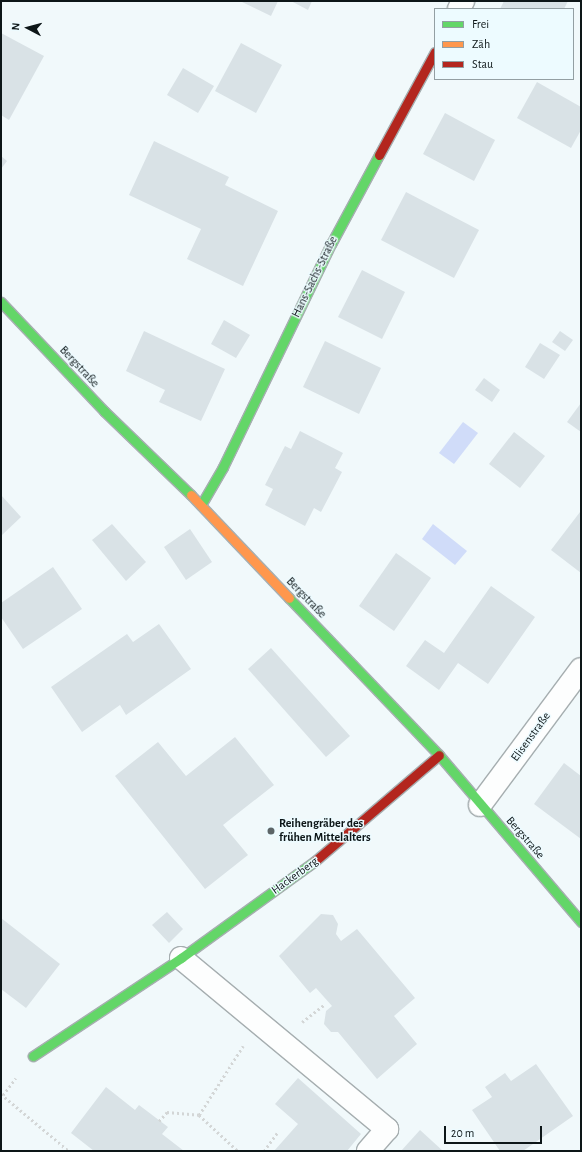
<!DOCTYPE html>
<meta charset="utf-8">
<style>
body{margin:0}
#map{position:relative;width:582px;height:1152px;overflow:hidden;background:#f1f9fb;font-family:"Alegreya Sans",sans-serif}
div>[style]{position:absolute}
.water>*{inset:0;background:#d0dcf9}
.building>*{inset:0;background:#d9e2e6}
.path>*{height:2.5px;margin-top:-1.25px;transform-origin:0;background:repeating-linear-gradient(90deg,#d3d6d6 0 2px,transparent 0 5px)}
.roads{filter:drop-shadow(1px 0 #a6aeb0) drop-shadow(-1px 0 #a6aeb0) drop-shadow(0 1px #a6aeb0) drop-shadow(0 -1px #a6aeb0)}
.street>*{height:22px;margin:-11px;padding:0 11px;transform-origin:11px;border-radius:11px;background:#fdfefe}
.fast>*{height:9px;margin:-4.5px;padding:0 4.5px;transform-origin:4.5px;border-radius:4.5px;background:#63d668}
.slow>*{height:9px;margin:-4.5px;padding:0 4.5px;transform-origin:4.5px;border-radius:4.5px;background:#ff974d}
.jam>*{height:9px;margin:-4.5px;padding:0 4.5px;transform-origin:4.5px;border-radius:4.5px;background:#b3261e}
.dots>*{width:11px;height:11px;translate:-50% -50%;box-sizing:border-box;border:2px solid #edfbff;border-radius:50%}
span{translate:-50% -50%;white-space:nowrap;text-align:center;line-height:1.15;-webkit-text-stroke:3px #edfbff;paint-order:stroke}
.street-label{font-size:12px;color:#0d1618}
.poi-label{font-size:12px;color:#0d1618;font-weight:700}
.left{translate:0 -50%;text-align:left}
.frame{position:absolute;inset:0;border:2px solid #0d1618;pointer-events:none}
.legend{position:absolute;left:434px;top:8px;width:140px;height:72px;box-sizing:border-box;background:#edfbff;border:1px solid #939fa3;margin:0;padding:5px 7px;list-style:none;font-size:12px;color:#0d1618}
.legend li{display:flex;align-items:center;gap:8px;height:20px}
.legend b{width:20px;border:1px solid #939fa3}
.north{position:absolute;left:8px;top:8px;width:40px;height:40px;-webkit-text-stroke:3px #edfbff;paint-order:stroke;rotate:276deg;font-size:11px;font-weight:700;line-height:16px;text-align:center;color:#0d1618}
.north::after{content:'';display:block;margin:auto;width:14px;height:18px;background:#0d1618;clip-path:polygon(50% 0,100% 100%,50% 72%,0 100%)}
.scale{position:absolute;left:444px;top:1126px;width:98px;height:18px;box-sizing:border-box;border:2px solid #0d1618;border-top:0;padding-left:5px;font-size:12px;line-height:14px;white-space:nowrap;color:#0d1618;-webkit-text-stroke:3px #edfbff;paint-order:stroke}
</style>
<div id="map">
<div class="water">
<i style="clip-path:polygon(463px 422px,478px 433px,454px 464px,439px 453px)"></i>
<i style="clip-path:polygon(433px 524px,467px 551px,455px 565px,422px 539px)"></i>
</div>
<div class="building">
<i style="clip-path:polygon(240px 1px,278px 1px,271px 16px)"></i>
<i style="clip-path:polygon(291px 1px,312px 1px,308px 10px)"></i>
<i style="clip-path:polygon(504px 1px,568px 1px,564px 9px,500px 9px)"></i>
<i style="clip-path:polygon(1px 33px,44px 56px,9px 120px,1px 115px)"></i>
<i style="clip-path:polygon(241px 43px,282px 65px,256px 113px,215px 91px)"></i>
<i style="clip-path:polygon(183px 68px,214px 86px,198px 113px,167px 95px)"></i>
<i style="clip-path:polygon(537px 82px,581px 107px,581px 130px,571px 148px,517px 118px)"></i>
<i style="clip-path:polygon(445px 113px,495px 140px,474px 181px,423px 154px)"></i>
<i style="clip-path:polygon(154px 141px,229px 177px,225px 185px,278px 211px,243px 286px,187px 259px,201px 229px,129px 195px)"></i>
<i style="clip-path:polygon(1px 156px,7px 161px,1px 169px)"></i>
<i style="clip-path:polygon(406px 192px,479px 230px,454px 278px,381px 240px)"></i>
<i style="clip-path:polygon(362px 270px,405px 292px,382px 339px,338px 317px)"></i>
<i style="clip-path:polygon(224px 320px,250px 335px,236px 358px,211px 344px)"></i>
<i style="clip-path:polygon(144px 331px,225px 369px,201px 421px,159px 402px,165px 390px,126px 371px)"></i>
<i style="clip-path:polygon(560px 331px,573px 340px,565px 351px,552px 342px)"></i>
<i style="clip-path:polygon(325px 341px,381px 368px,359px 414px,303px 387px)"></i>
<i style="clip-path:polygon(540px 343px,560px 355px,544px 379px,525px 367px)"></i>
<i style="clip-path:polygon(484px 378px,500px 390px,492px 402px,475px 390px)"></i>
<i style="clip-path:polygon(581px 403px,581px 432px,567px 422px)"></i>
<i style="clip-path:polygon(300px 431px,343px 453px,335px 468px,342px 472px,321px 512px,314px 508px,305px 526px,265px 505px,273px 489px,265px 485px,285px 446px,291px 449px)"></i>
<i style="clip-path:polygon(514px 432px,545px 456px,520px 488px,489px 464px)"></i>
<i style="clip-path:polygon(1px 495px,21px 517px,1px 536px)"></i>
<i style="clip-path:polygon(580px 512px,581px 513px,581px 573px,551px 550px)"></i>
<i style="clip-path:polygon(112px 524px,146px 562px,126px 581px,92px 540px)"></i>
<i style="clip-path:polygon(190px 529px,212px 562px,186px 580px,164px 547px)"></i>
<i style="clip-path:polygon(396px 553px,431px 578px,394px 631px,359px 606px)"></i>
<i style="clip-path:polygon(53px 567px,82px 609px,23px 649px,1px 617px,1px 603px)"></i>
<i style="clip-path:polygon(491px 586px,535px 617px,488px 684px,458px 663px,439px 690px,406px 666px,425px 640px,444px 653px)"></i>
<i style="clip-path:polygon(159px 624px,191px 669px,126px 715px,120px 705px,82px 732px,51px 687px,127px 634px,133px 642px)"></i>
<i style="clip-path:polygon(271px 648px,350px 736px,326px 757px,248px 669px)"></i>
<i style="clip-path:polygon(235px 737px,274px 785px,223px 825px,248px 855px,205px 889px,115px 776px,158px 742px,186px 776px)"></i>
<i style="clip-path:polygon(564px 763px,581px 776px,581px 839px,534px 804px)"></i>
<i style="clip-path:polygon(167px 912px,183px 929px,169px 943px,152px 925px)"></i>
<i style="clip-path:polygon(321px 914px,333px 915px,338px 924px,336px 934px,341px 941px,357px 929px,415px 998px,394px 1016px,417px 1044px,377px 1079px,338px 1032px,331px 1032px,324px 1024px,326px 1011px,332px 1006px,316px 988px,310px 993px,279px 956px)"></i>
<i style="clip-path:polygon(1px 918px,60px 964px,26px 1008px,1px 989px)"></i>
<i style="clip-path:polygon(536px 1064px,573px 1116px,523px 1151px,500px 1151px,472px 1110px,492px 1097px,485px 1087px,505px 1073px,511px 1081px)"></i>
<i style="clip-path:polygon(298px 1078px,361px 1134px,347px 1151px,274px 1151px,298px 1124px,275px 1104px)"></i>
<i style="clip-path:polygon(106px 1087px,135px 1110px,139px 1105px,168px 1127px,162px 1134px,184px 1151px,94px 1151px,71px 1133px)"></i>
<i style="clip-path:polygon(420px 1130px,443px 1151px,401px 1151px)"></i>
</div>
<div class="path">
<i style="left:302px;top:1022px;width:28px;rotate:-38deg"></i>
<i style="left:1px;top:1094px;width:89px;rotate:40deg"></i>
<i style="left:3px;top:1095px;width:21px;rotate:-53deg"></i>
<i style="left:199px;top:1115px;width:82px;rotate:-57.5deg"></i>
<i style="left:159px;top:1121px;width:12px;rotate:-48deg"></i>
<i style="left:167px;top:1112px;width:32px;rotate:5deg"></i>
<i style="left:199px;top:1115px;width:53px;rotate:42.7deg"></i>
<i style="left:264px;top:1151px;width:24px;rotate:-54deg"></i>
</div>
<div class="roads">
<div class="street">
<i style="left:459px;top:9px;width:9px;rotate:-63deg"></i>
<i style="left:480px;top:805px;width:169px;rotate:-53.4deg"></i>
<i style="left:181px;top:958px;width:268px;rotate:39.7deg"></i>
<i style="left:387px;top:1129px;width:29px;rotate:131deg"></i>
</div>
<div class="fast">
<i style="left:1px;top:302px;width:150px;rotate:46.6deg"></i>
<i style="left:104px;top:411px;width:121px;rotate:44deg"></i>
<i style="left:201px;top:505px;width:44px;rotate:-59.9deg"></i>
<i style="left:223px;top:467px;width:248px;rotate:-64.2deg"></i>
<i style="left:331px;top:244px;width:101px;rotate:-61.7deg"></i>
<i style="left:289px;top:598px;width:217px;rotate:46.3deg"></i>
<i style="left:439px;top:755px;width:219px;rotate:49.6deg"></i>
<i style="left:33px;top:1056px;width:178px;rotate:-33.5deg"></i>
<i style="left:181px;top:958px;width:165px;rotate:-35.9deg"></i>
</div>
<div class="slow">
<i style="left:191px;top:495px;width:142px;rotate:46.4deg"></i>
</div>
<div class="jam">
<i style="left:379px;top:155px;width:117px;rotate:-61.5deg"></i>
<i style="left:315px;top:861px;width:163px;rotate:-40.5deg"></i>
</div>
</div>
<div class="dots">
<i style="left:271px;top:831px;background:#5d6567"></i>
</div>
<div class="street-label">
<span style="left:315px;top:277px;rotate:-64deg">Hans-Sachs-Straße</span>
<span style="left:79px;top:367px;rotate:47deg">Bergstraße</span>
<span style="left:306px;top:598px;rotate:46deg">Bergstraße</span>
<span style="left:531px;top:737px;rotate:-54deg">Elisenstraße</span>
<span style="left:525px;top:838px;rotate:49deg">Bergstraße</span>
<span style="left:295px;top:876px;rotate:-36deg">Hackerberg</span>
</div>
<div class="poi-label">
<span class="left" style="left:279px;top:831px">Reihengräber des<br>frühen Mittelalters</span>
</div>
<div class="frame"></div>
<ul class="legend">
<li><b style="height:5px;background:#63d668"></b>Frei</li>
<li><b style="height:5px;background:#ff974d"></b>Zäh</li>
<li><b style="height:5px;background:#b3261e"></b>Stau</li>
</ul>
<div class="north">N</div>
<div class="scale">20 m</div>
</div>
